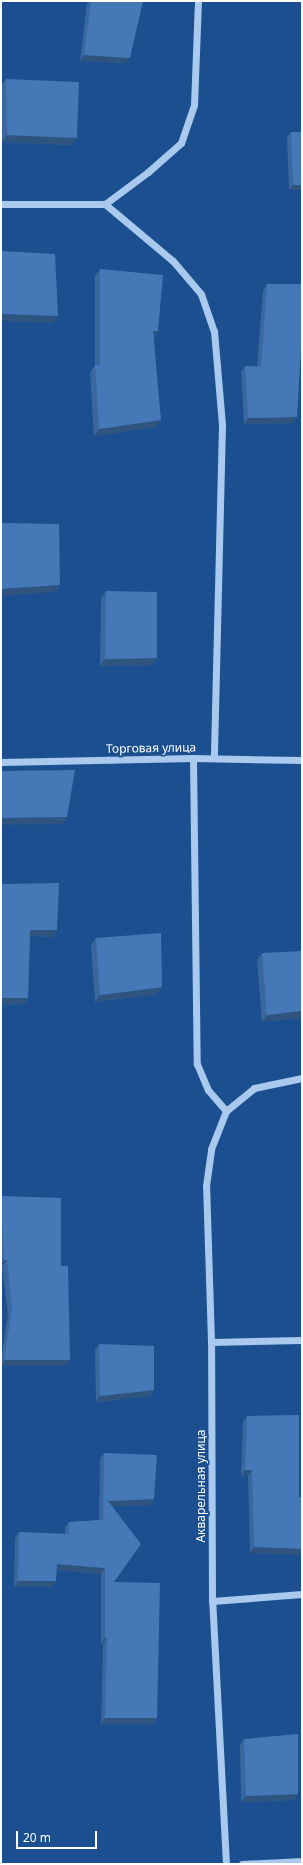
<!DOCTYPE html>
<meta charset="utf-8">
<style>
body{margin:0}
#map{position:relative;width:303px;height:1865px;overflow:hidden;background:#1b4f8f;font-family:"Noto Sans",sans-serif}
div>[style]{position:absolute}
.minor>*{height:7px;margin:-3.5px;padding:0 3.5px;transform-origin:3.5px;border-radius:3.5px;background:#a9c9ee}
.wall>*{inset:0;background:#3a679d}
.shaded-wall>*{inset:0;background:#305480}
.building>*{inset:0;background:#4478b7}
span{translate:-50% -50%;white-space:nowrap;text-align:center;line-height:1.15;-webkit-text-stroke:3.5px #1b4f8f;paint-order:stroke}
.street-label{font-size:12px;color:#fff}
.frame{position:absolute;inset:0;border:2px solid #fff;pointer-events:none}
.scale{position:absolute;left:16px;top:1831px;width:81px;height:18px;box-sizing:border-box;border:2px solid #fff;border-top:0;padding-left:5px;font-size:12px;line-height:14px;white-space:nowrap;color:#fff;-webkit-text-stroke:3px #1b4f8f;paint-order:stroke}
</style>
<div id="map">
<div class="minor">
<i style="left:1px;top:204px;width:104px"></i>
<i style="left:105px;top:204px;width:89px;rotate:40deg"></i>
<i style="left:173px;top:261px;width:43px;rotate:49.7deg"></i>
<i style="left:201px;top:294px;width:39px;rotate:71deg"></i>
<i style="left:214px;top:331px;width:94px;rotate:85.1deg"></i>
<i style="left:222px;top:425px;width:333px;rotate:91.4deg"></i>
<i style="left:105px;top:204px;width:54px;rotate:-36.7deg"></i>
<i style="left:148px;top:172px;width:44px;rotate:-41.3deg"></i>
<i style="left:181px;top:143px;width:40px;rotate:-71.1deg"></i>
<i style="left:194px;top:105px;width:104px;rotate:-87.8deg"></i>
<i style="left:193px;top:758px;width:306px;rotate:89.3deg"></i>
<i style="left:197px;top:1064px;width:28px;rotate:67deg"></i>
<i style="left:208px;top:1090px;width:28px;rotate:49deg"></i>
<i style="left:1px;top:762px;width:192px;rotate:-1.2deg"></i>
<i style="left:193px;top:758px;width:109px;rotate:1.1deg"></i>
<i style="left:211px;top:1342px;width:91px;rotate:-1.3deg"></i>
<i style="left:212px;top:1601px;width:90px;rotate:-4.4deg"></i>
<i style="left:226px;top:1864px;width:263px;rotate:-93deg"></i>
<i style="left:212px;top:1601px;width:259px;rotate:-90.2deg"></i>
<i style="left:211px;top:1342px;width:156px;rotate:-91.8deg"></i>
<i style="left:206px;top:1186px;width:37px;rotate:-82deg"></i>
<i style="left:211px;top:1149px;width:41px;rotate:-68.5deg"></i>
<i style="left:226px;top:1111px;width:36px;rotate:-39deg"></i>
<i style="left:254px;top:1088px;width:49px;rotate:-11.8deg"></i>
<i style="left:242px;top:1864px;width:60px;rotate:-2.9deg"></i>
</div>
<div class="wall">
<i style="clip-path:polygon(89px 1px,143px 1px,126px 63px,80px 61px,87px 3px)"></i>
<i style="clip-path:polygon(6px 79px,72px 145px,2px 142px,1px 86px)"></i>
<i style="clip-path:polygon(291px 132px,302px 190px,289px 190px,287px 137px)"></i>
<i style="clip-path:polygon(100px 269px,158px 331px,154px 338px,156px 427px,94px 436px,90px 373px,95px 365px,95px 276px)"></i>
<i style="clip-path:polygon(267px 284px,302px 284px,302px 356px,300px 356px,293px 423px,244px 424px,241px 372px,245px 366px,257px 366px,263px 291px)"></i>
<i style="clip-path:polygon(106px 591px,157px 658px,152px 665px,100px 666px,101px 599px)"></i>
<i style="clip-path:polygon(2px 884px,57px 930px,53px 937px,30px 936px,28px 998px,24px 1004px,1px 1005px,1px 886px)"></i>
<i style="clip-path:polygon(96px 938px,162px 987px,157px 994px,95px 1002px,91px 945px)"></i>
<i style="clip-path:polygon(262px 953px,302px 1018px,262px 1022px,257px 960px)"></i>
<i style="clip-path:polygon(1px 1196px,61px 1266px,66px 1366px,1px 1366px,1px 1359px,8px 1315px,2px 1266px,1px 1266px)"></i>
<i style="clip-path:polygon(99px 1344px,154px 1390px,150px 1396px,96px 1402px,95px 1350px)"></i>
<i style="clip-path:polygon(247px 1416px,299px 1497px,250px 1553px,248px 1475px,241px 1476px,243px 1422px)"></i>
<i style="clip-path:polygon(104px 1453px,154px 1499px,150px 1505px,113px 1506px,114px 1582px,157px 1718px,153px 1724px,101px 1724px,103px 1644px,101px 1644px,101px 1574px,57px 1570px,52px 1587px,14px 1587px,15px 1538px,19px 1532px,65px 1534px,65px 1527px,69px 1522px,99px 1520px,100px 1459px)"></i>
<i style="clip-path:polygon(244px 1739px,298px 1794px,294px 1800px,241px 1802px,240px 1745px)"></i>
</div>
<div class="shaded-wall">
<i style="clip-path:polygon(84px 55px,130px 58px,126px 63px,80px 61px)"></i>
<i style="clip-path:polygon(7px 135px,77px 138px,72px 145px,2px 142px)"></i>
<i style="clip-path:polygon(293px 185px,302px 185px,302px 190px,289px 190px)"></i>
<i style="clip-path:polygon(1px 314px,58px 316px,53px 323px,1px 321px)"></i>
<i style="clip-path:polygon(153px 331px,158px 331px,153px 338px)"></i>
<i style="clip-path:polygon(301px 349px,302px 349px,302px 356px,296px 356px)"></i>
<i style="clip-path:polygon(297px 417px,293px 423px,244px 424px,248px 418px)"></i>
<i style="clip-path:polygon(161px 420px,156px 427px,94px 436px,99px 429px)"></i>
<i style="clip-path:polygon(60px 585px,55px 592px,1px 596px,1px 589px)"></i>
<i style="clip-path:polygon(157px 658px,152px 665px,100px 666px,105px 659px)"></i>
<i style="clip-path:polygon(67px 817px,62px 824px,1px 825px,1px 818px)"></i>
<i style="clip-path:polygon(30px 930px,57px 930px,53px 937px,25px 936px)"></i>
<i style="clip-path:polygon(162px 987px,157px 994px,95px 1002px,100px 995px)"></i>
<i style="clip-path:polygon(1px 998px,28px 998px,24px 1004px,1px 1005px)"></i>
<i style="clip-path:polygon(302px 1011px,302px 1018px,262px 1022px,267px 1015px)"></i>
<i style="clip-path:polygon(4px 1260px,7px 1260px,2px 1266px,1px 1266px,1px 1265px)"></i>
<i style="clip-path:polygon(4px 1360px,70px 1360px,66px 1366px,1px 1366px,1px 1365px)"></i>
<i style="clip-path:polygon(154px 1390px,150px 1396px,96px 1402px,100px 1396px)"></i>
<i style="clip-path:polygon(245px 1470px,252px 1470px,248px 1475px,241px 1476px)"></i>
<i style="clip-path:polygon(154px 1499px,150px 1505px,104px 1507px,108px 1501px)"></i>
<i style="clip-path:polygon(254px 1547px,302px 1549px,302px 1555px,250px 1553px)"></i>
<i style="clip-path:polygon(57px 1564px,105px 1568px,101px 1574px,53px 1570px)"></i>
<i style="clip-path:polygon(18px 1581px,56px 1581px,52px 1587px,14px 1587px)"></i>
<i style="clip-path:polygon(105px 1638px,107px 1638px,103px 1644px,101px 1644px)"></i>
<i style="clip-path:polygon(105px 1718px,157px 1718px,153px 1724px,101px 1724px)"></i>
<i style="clip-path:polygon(298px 1794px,294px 1800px,241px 1802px,246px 1796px)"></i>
</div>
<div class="building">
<i style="clip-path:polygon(91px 1px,143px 1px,130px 58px,84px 55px)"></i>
<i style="clip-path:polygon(6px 79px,79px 82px,77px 138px,7px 135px)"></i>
<i style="clip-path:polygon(291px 132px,302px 132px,302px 185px,293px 185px)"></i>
<i style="clip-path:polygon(1px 251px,55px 254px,58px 316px,1px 314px)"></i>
<i style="clip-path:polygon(100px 269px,163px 275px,158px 331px,153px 331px,161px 420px,99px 429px,95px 365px,100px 365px)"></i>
<i style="clip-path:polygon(267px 284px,302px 284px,302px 349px,301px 349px,297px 417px,248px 418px,245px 366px,261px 367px)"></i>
<i style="clip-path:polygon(1px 523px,59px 524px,60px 585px,1px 589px)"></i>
<i style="clip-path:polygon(106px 591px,157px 592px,157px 658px,105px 659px)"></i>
<i style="clip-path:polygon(75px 770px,67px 817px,1px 818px,1px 771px)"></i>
<i style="clip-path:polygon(59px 883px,57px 930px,30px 930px,28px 998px,1px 998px,1px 941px,2px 941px,2px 884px)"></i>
<i style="clip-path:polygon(161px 933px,162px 987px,100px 995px,96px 938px)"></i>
<i style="clip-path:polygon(302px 951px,302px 1011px,267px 1015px,262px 953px)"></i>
<i style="clip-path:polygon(1px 1196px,61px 1198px,61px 1266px,68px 1266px,70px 1360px,4px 1360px,12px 1309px,7px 1260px,4px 1260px)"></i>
<i style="clip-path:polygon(99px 1344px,154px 1346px,154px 1390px,100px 1396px)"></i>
<i style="clip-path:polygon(299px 1415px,299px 1497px,302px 1497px,302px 1549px,254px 1547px,252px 1470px,245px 1470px,247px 1416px)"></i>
<i style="clip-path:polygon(104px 1453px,157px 1455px,154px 1499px,108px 1501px,141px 1544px,114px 1582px,160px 1583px,157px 1718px,105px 1718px,107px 1638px,105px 1638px,105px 1568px,57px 1564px,56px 1581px,18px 1581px,19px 1532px,69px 1534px,69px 1522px,103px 1520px)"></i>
<i style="clip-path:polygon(298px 1734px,298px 1794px,246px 1796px,244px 1739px)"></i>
</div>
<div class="street-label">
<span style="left:151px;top:748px;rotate:-1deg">Торговая улица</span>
<span style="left:201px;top:1486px;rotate:-90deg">Акварельная улица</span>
</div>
<div class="frame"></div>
<div class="scale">20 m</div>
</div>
